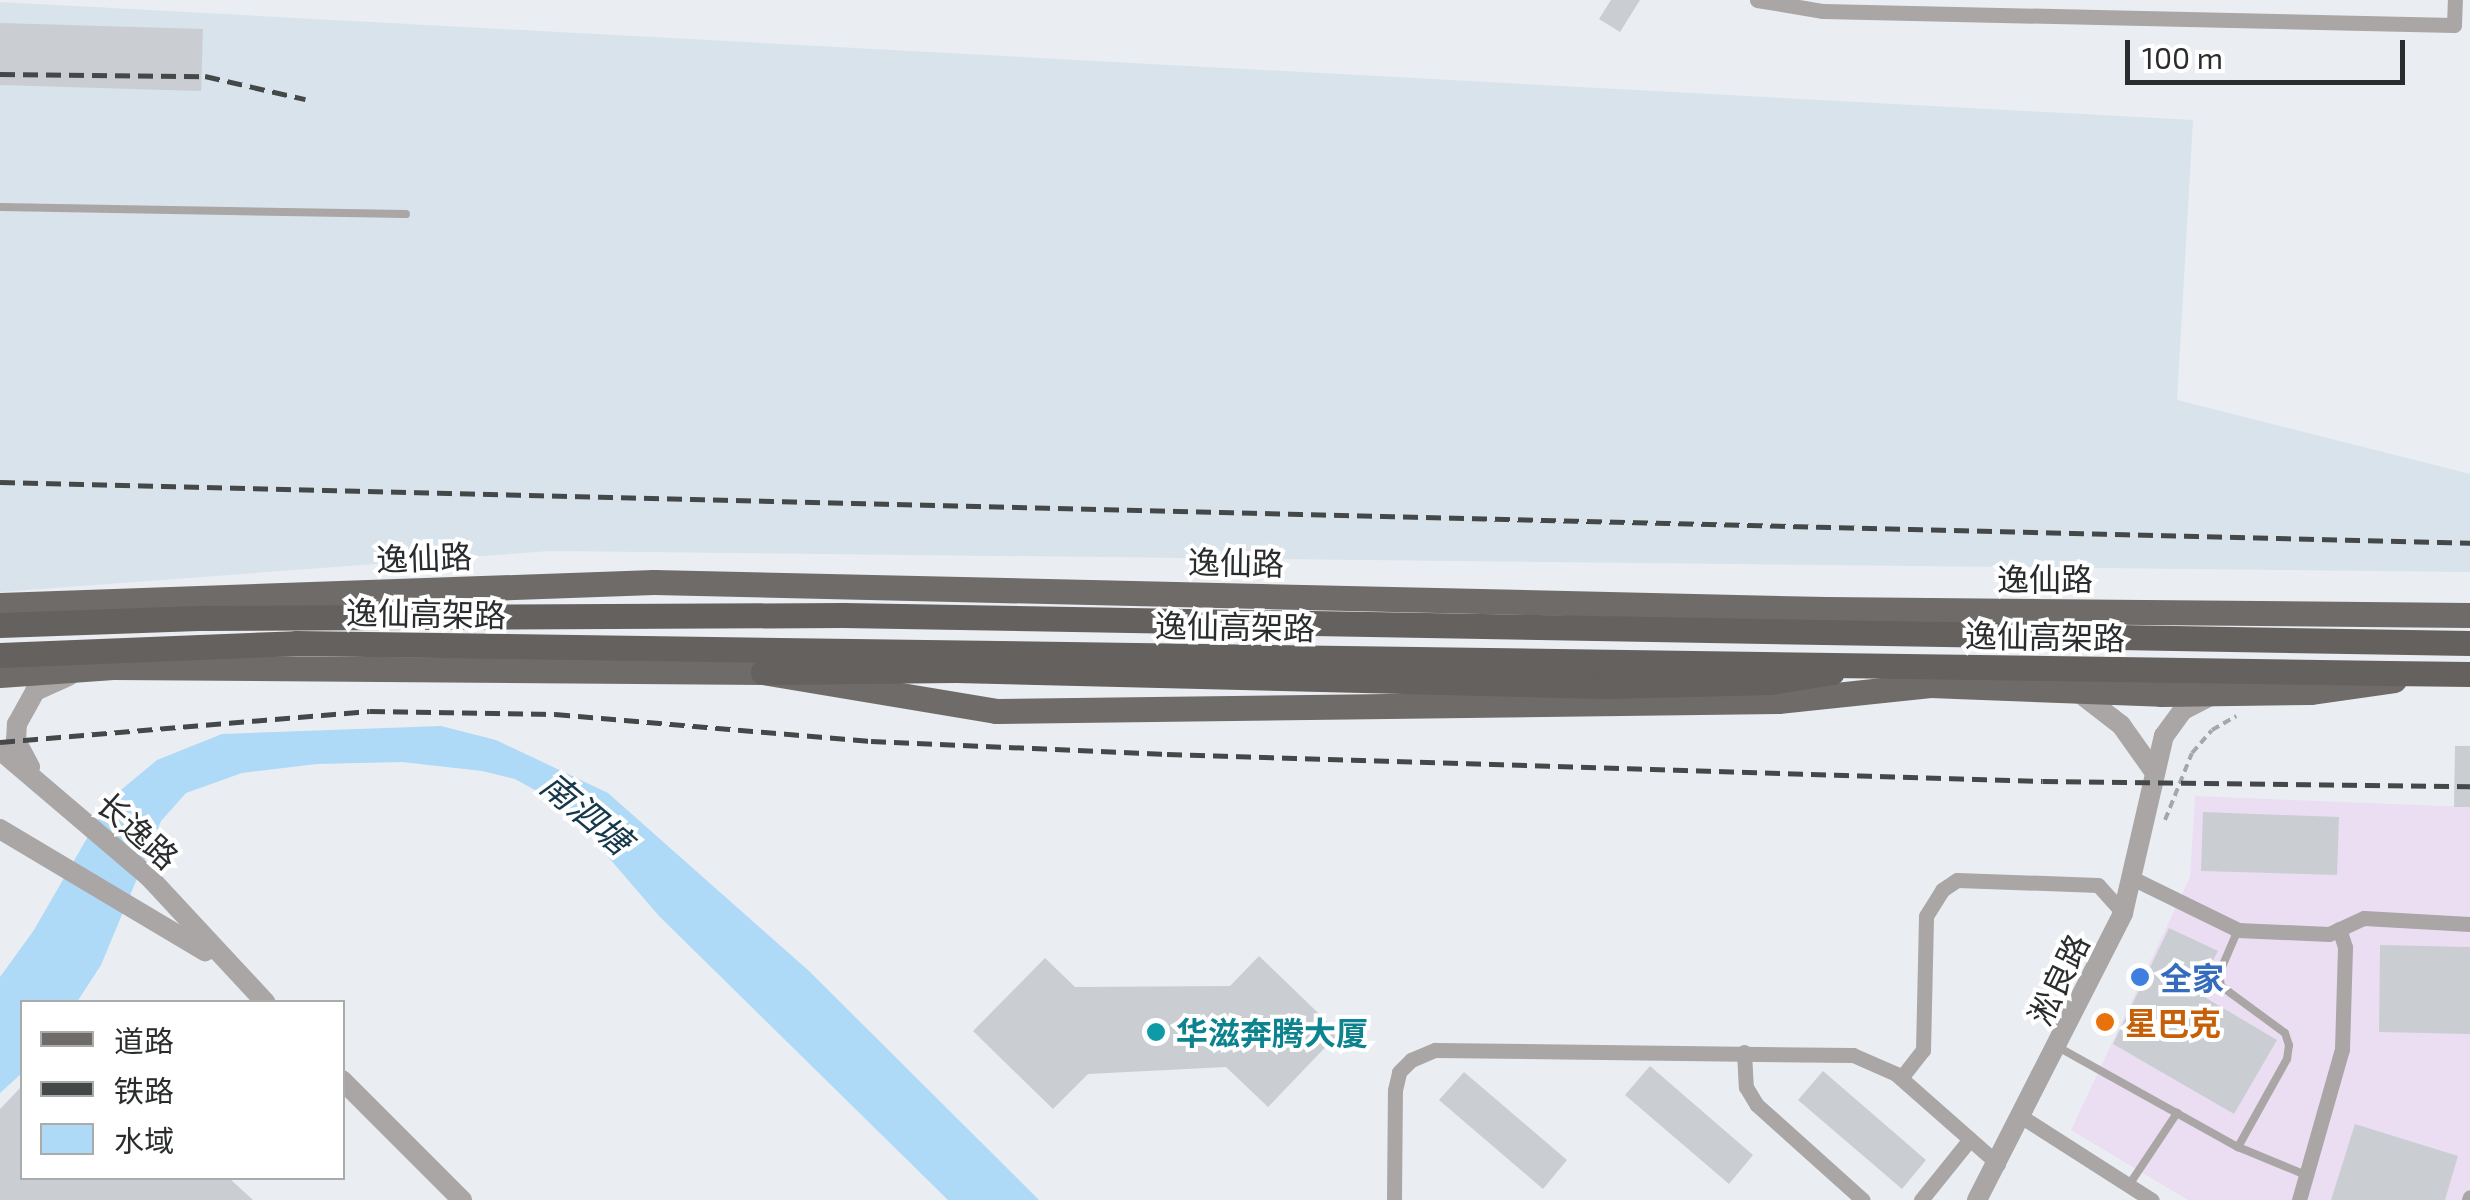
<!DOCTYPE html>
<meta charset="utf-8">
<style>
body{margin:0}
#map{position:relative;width:2470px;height:1200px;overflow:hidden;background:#eaeef2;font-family:"Exo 2","Noto Sans SC",sans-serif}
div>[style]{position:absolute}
.commercial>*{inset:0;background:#ebdef3}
.built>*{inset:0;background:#d8e3ec}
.water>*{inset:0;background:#aed9f7}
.building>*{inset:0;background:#caced2}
.path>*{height:4px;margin-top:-2px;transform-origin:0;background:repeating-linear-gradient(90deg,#a5a8ab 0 8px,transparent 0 13px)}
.service>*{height:8px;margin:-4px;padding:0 4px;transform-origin:4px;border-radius:4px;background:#a9a6a5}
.minor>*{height:15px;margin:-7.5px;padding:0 7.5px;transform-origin:7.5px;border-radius:7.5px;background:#a9a6a5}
.tertiary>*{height:20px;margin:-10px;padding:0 10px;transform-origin:10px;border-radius:10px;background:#a9a6a5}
.primary>*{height:25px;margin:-12.5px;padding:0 12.5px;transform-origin:12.5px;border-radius:12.5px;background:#6f6b69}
.trunk>*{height:25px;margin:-12.5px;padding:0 12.5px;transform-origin:12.5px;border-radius:12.5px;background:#65615e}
.rail>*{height:5px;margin-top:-2.5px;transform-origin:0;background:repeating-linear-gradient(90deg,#454849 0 15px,transparent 0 23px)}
.trunk-bridge>*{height:25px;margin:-12.5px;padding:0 12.5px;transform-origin:12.5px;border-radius:12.5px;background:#65615e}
.dots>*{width:28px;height:28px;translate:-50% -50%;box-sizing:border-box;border:5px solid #fff;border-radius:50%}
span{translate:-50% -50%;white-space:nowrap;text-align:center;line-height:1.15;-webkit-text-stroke:8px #fff;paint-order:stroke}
.street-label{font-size:32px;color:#2a2c2d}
.shop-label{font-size:32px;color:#366cbe;font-weight:700}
.left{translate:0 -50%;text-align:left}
.food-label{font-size:32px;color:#c56008;font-weight:700}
.culture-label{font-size:32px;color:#0d838f;font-weight:700}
.water-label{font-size:35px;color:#16384c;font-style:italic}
.legend{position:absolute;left:20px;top:1000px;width:325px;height:180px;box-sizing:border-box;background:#fff;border:2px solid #aaabab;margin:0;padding:12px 18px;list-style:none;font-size:30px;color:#2a2c2d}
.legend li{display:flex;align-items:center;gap:20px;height:50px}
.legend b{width:50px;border:2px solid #aaabab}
.scale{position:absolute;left:2125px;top:40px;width:280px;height:45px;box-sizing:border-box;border:5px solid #2a2c2d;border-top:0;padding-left:12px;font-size:30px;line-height:35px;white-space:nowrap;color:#2a2c2d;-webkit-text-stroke:8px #fff;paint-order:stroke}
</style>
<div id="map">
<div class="commercial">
<i style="clip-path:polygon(2195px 796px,2470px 807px,2470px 1200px,2188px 1200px,2071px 1130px,2190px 877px)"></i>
</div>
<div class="built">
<i style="clip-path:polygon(0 2px,2193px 120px,2177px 400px,2470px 474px,2470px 572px,549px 551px,0 592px)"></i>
</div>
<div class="water">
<i style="clip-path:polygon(441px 726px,496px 740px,608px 793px,809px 971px,1039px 1200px,948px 1200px,659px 916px,584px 829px,544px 795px,515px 779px,482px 771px,402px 762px,317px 764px,242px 773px,186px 793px,161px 821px,101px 965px,77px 1002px,22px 1002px,22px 1073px,0 1093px,0 977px,34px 930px,109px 800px,157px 760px,222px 734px)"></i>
</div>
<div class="building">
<i style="clip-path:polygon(1611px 0,1640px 0,1620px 32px,1599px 19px)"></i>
<i style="clip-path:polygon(0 23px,203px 29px,201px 91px,0 85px)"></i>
<i style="clip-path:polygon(2455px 746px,2470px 746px,2470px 807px,2454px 807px)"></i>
<i style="clip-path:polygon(2203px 812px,2339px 817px,2337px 875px,2201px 871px)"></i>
<i style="clip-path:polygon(2169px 928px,2218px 951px,2196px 992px,2277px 1040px,2234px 1114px,2113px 1044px)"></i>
<i style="clip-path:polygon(2380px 945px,2470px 947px,2470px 1034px,2379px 1032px)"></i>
<i style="clip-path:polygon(1259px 956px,1339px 1033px,1268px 1107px,1226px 1067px,1088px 1074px,1053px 1109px,973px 1031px,1045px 958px,1075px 987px,1230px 986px)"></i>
<i style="clip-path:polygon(1650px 1066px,1753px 1155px,1729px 1184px,1625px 1095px)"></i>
<i style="clip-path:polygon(1823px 1071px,1926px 1160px,1902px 1189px,1798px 1100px)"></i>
<i style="clip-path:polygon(1464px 1072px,1567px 1160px,1543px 1189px,1439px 1100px)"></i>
<i style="clip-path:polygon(22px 1086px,22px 1178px,229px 1178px,253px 1200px,0 1200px,0 1109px)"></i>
<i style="clip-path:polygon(2355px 1124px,2458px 1156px,2445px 1200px,2331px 1200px)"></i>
</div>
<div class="path">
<i style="left:2165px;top:820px;width:72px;rotate:-68.1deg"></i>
<i style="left:2192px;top:753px;width:30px;rotate:-49deg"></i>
<i style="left:2212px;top:730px;width:28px;rotate:-30deg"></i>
</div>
<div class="service">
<i style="left:0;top:207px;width:406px;rotate:1deg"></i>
<i style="left:2237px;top:932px;width:46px;rotate:113.2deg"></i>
<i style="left:2219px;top:974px;width:12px;rotate:81deg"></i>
<i style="left:2221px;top:986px;width:79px;rotate:36.3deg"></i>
<i style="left:2285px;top:1033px;width:13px;rotate:72deg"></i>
<i style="left:2289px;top:1045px;width:14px;rotate:98deg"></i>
<i style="left:2287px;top:1059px;width:101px;rotate:119.1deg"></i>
<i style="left:2058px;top:1047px;width:206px;rotate:29.1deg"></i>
<i style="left:2238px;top:1147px;width:74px;rotate:22.4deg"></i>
<i style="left:2129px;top:1185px;width:87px;rotate:-56.3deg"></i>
</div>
<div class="minor">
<i style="left:1757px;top:0;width:67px;rotate:9.5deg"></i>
<i style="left:1823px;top:11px;width:631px;rotate:1.27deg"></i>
<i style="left:2454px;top:25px;width:25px;rotate:-88deg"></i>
<i style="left:2134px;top:879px;width:116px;rotate:26.1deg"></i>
<i style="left:2238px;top:930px;width:91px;rotate:2.5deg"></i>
<i style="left:2329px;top:934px;width:38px;rotate:-25deg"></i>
<i style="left:2364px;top:918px;width:106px;rotate:3.2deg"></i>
<i style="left:1744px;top:1052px;width:35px;rotate:87deg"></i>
<i style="left:1746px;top:1087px;width:21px;rotate:59deg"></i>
<i style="left:1757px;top:1105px;width:142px;rotate:41.9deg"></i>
<i style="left:1901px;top:1078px;width:36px;rotate:-52deg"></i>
<i style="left:1923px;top:1050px;width:134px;rotate:-88.7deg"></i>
<i style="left:1926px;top:916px;width:31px;rotate:-58deg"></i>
<i style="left:1942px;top:890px;width:18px;rotate:-34deg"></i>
<i style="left:1957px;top:880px;width:141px;rotate:2deg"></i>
<i style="left:2098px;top:885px;width:38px;rotate:48deg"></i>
<i style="left:2022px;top:1117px;width:154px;rotate:32.6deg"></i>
<i style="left:1394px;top:1200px;width:110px;rotate:-89.5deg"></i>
<i style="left:1395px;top:1090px;width:18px;rotate:-77deg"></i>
<i style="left:1399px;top:1072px;width:17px;rotate:-45deg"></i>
<i style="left:1411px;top:1060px;width:26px;rotate:-23deg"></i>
<i style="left:1435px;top:1050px;width:418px;rotate:0.7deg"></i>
<i style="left:1853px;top:1055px;width:47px;rotate:23.8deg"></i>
<i style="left:1896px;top:1074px;width:136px;rotate:41.4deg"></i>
<i style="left:1921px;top:1200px;width:78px;rotate:-51.2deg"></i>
<i style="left:2299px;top:1200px;width:157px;rotate:-74.1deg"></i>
<i style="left:2342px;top:1049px;width:102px;rotate:-88.3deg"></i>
<i style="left:2345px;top:947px;width:19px;rotate:-108deg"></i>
<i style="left:2469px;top:1200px;width:3px;rotate:-72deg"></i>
</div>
<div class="tertiary">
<i style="left:2077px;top:691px;width:56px;rotate:37.7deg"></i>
<i style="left:2121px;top:725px;width:55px;rotate:54.6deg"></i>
<i style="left:0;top:750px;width:196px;rotate:40.4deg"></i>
<i style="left:149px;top:877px;width:171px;rotate:47.1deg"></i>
<i style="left:30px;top:767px;width:30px;rotate:-118deg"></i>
<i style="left:16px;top:741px;width:17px;rotate:-87deg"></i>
<i style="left:17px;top:724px;width:38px;rotate:-61deg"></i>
<i style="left:35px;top:691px;width:37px;rotate:-24deg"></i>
<i style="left:0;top:829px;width:239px;rotate:30.8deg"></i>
<i style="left:342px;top:1080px;width:170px;rotate:45deg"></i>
<i style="left:1977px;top:1200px;width:322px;rotate:-63deg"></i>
<i style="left:2123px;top:913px;width:182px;rotate:-77deg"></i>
<i style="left:2164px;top:736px;width:32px;rotate:-54deg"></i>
<i style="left:2183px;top:710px;width:30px;rotate:-27deg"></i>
</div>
<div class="primary">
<i style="left:0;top:605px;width:654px;rotate:-2.01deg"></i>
<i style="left:654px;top:582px;width:1172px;rotate:1.32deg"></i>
<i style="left:1826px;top:609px;width:644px;rotate:0.53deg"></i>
<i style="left:0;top:675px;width:113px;rotate:-4deg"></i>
<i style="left:113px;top:667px;width:650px;rotate:0.44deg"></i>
<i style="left:763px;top:672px;width:236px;rotate:9.5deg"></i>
<i style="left:996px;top:711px;width:782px;rotate:-0.73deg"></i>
<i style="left:1778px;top:701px;width:153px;rotate:-6deg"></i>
<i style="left:1930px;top:685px;width:231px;rotate:2.2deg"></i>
<i style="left:2161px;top:694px;width:149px;rotate:-0.8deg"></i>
<i style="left:2310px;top:692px;width:85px;rotate:-8.1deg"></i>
</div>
<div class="trunk">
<i style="left:0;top:625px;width:205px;rotate:-2deg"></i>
<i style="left:205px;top:618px;width:638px;rotate:-0.27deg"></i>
<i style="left:843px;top:615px;width:1627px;rotate:0.99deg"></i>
<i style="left:763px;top:672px;width:193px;rotate:-0.6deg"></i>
<i style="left:956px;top:670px;width:650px;rotate:1.41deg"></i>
<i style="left:1606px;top:686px;width:164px;rotate:-1.4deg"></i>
<i style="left:1770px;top:682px;width:63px;rotate:-9.2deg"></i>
<i style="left:2388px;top:673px;width:82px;rotate:0.7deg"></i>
</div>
<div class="rail">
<i style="left:0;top:74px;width:205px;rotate:0.6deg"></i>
<i style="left:205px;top:76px;width:103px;rotate:13deg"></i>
<i style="left:0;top:482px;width:2471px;rotate:1.41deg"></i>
<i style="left:0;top:742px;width:371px;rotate:-4.8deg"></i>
<i style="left:370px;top:711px;width:185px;rotate:0.9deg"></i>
<i style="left:555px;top:714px;width:317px;rotate:4.9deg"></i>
<i style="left:871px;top:741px;width:296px;rotate:2.5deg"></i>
<i style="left:1167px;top:754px;width:876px;rotate:1.77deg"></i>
<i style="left:2043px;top:781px;width:427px;rotate:0.7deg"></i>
</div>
<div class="trunk-bridge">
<i style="left:0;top:655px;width:296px;rotate:-2.3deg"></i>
<i style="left:296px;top:643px;width:2092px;rotate:0.82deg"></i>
</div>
<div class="dots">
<i style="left:2140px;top:977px;background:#3f7fe0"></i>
<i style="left:2105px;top:1022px;background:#e8710a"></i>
<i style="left:1156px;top:1032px;background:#0f9aa8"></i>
</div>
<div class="street-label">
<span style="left:424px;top:557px;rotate:-2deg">逸仙路</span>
<span style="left:1236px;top:562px;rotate:1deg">逸仙路</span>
<span style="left:2045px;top:578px">逸仙路</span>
<span style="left:426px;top:613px;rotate:1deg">逸仙高架路</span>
<span style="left:1235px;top:626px;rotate:1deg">逸仙高架路</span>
<span style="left:2045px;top:636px;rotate:1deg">逸仙高架路</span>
<span style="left:138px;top:830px;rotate:42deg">长逸路</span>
<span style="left:2058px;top:979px;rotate:-64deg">淞良路</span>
</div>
<div class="shop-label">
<span class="left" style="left:2160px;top:977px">全家</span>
</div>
<div class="food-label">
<span class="left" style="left:2125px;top:1022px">星巴克</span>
</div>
<div class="culture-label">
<span class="left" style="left:1176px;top:1032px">华滋奔腾大厦</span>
</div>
<div class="water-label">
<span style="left:587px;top:812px;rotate:40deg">南泗塘</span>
</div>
<ul class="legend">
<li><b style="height:12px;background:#6f6b69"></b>道路</li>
<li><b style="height:12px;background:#454849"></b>铁路</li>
<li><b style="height:28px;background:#aed9f7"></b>水域</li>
</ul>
<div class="scale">100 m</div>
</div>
